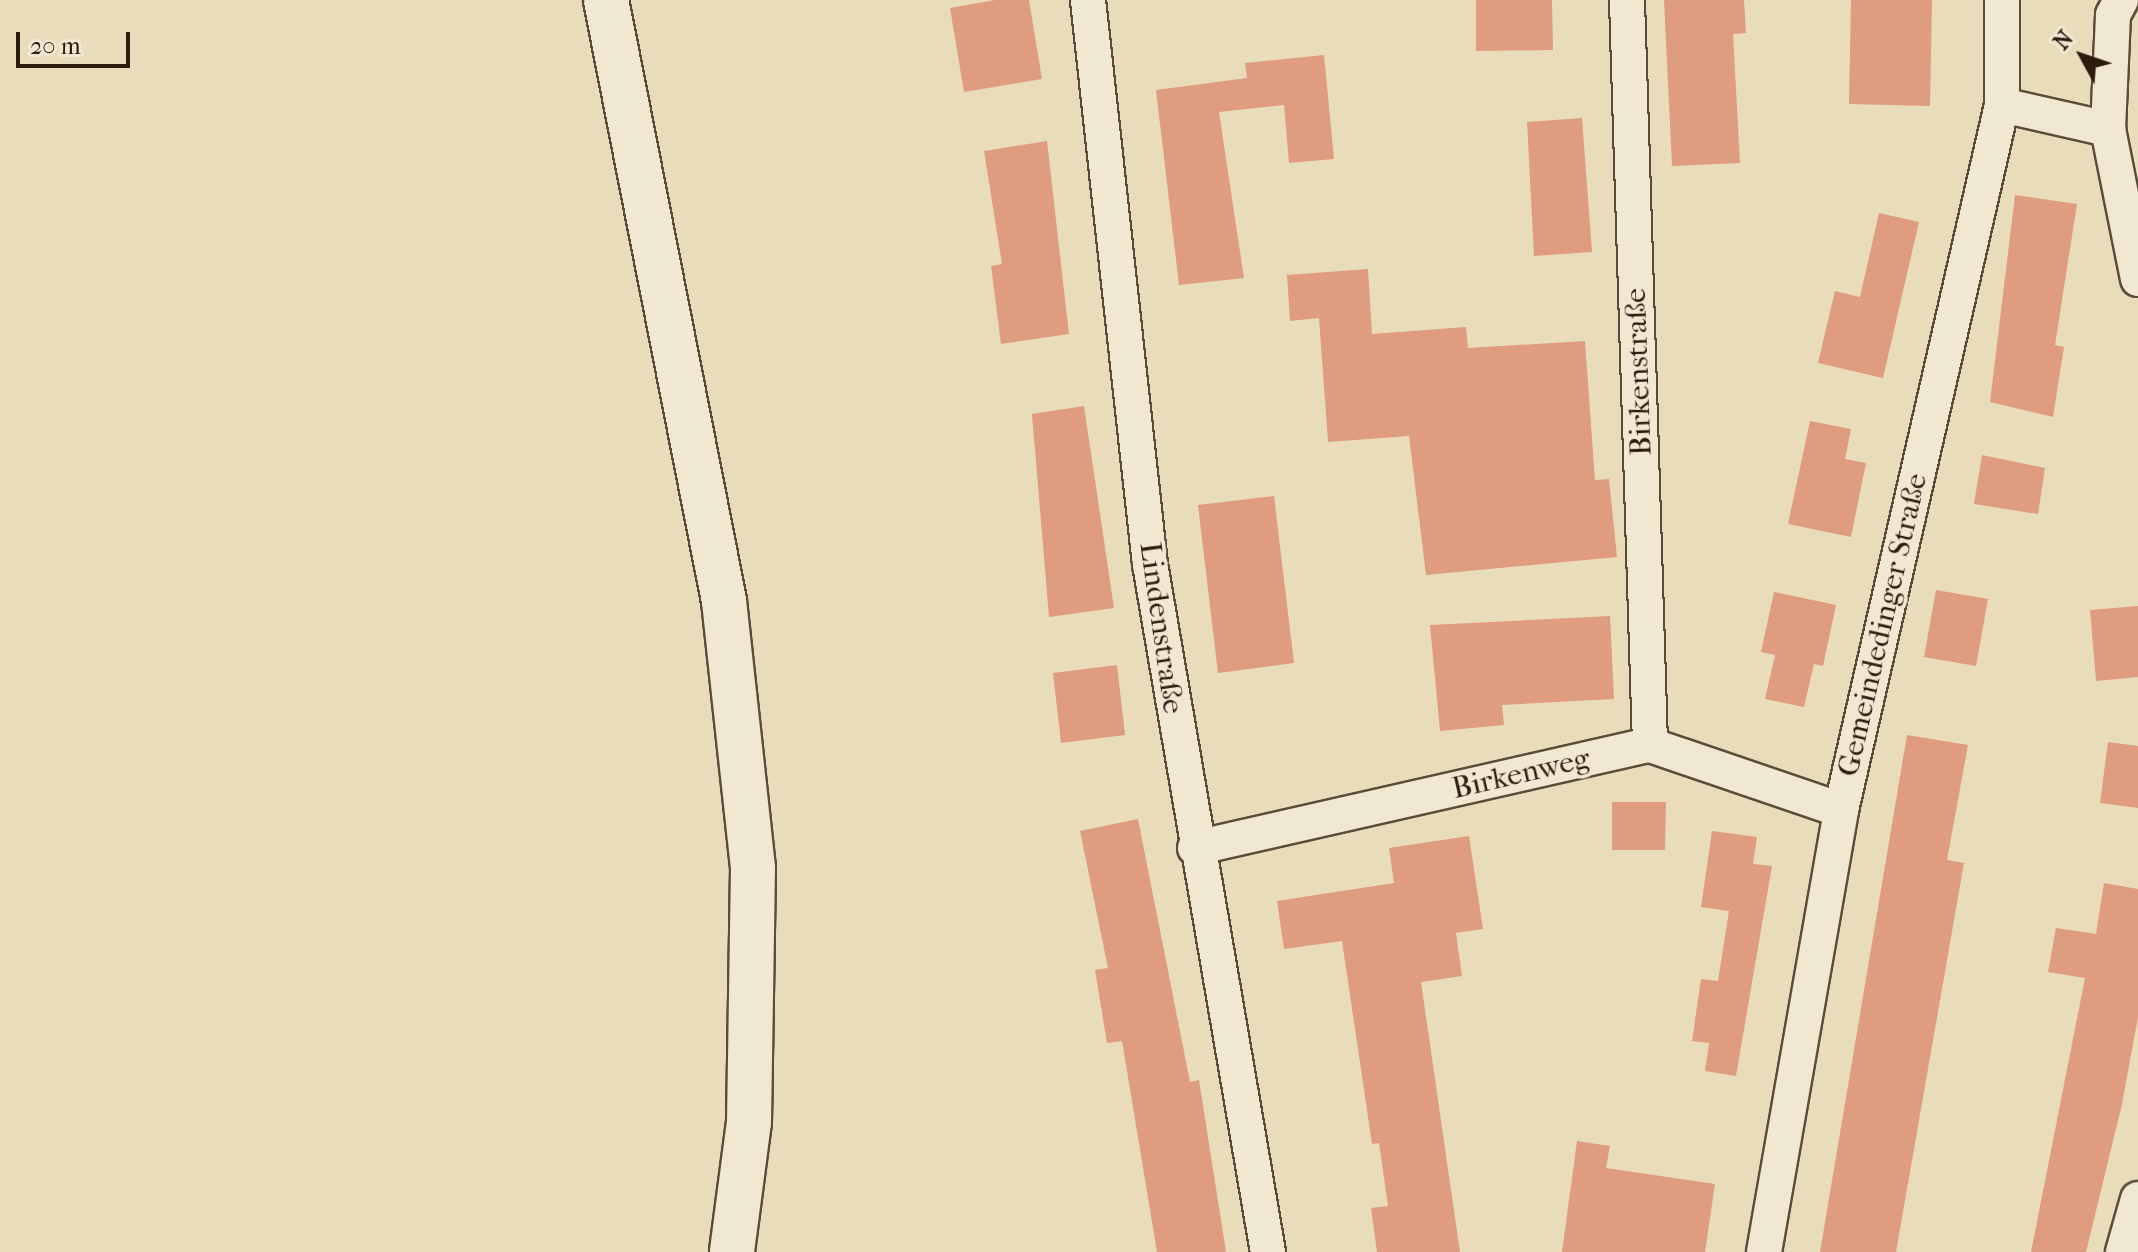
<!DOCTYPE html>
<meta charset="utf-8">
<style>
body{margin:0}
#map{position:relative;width:2138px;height:1252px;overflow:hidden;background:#e9dcba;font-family:"IM FELL French Canon",serif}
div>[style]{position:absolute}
.building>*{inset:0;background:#df9c7e}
.roads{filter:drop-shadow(2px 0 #5b4c38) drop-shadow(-2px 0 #5b4c38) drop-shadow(0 2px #5b4c38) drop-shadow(0 -2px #5b4c38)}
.minor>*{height:34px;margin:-17px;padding:0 17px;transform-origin:17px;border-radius:17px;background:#f1e8d2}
.secondary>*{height:44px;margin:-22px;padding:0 22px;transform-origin:22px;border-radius:22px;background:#f1e8d2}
span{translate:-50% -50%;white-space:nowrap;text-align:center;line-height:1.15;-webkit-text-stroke:7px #f1e8d2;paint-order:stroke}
.street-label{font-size:30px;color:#2c1c0d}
.north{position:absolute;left:2042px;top:16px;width:80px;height:80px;-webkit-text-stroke:6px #f1e8d2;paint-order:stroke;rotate:310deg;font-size:22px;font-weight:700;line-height:32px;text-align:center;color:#2c1c0d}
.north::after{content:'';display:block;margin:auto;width:28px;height:36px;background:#2c1c0d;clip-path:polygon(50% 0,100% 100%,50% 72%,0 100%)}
.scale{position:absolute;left:16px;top:32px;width:114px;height:36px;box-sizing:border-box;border:4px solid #2c1c0d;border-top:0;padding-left:10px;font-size:24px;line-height:28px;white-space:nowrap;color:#2c1c0d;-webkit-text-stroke:6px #f1e8d2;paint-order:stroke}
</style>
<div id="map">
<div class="building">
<i style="clip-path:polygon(995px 0,1029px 0,1042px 79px,964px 92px,950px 8px)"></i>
<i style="clip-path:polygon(1476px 0,1552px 0,1553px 50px,1476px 51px)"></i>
<i style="clip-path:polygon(1664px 0,1744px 0,1746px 33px,1733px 34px,1740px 163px,1672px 166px)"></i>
<i style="clip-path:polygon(1851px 0,1932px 0,1930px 106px,1849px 104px)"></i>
<i style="clip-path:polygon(1324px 55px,1334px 159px,1289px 163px,1284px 105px,1219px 112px,1244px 278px,1179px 285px,1156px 90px,1247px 78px,1245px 63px)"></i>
<i style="clip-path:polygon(1582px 118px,1592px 252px,1534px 256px,1527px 122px)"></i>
<i style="clip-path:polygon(1047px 141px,1069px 334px,1001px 344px,991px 266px,1002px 264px,984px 151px)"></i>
<i style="clip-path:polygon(2015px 195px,2077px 204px,2055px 345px,2064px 347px,2053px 417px,1990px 402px)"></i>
<i style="clip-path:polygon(1879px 213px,1919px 222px,1883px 378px,1818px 363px,1835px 291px,1860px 297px)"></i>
<i style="clip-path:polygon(1368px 269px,1372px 334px,1466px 327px,1468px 348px,1585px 341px,1595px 480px,1609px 479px,1617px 557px,1426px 575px,1409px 436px,1328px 442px,1319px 318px,1290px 321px,1287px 275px)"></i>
<i style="clip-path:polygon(1084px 406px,1114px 608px,1049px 617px,1032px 414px)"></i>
<i style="clip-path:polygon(1810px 421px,1851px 429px,1845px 459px,1866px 463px,1851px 537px,1788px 524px)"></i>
<i style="clip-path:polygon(1982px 455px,2045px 468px,2038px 514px,1974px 504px)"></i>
<i style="clip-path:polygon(1274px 496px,1294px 663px,1218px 673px,1198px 505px)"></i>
<i style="clip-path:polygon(1936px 590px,1988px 599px,1976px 666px,1924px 657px)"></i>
<i style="clip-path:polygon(1774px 592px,1836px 605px,1823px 666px,1814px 664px,1804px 707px,1765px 699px,1775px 655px,1761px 652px)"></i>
<i style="clip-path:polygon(2138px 606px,2138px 677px,2096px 681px,2090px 610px)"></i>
<i style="clip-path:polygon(1610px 616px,1614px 699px,1502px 705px,1504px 725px,1440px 731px,1430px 625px)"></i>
<i style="clip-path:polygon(1117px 665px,1125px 735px,1061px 743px,1053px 673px)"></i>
<i style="clip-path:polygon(1907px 735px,1968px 745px,1947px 860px,1964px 863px,1896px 1252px,1820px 1252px)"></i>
<i style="clip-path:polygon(2108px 742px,2138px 746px,2138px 808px,2100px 803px)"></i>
<i style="clip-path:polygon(1612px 802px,1666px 802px,1665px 850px,1612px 850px)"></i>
<i style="clip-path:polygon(1138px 819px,1190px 1082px,1199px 1080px,1226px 1252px,1157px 1252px,1122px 1041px,1107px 1043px,1095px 970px,1108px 968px,1080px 831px)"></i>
<i style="clip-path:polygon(1712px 831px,1757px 837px,1753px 864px,1772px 866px,1736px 1076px,1705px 1071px,1709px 1043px,1692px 1041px,1701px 979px,1718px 981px,1729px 911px,1701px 907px)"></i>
<i style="clip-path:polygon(1469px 836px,1483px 929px,1456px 933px,1462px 976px,1421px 982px,1460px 1252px,1377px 1252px,1371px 1208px,1388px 1206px,1379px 1143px,1372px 1144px,1342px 941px,1284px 949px,1277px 901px,1394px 883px,1389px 848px)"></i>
<i style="clip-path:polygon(2104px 883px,2138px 889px,2138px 1017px,2122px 1104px,2086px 1252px,2031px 1252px,2085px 978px,2048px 972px,2056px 928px,2096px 934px)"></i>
<i style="clip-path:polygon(1577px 1141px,1610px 1146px,1606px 1168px,1715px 1184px,1705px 1252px,1562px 1252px)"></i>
</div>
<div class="roads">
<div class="minor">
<i style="left:1088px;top:0;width:567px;rotate:83.73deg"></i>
<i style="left:1150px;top:564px;width:698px;rotate:80.27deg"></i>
<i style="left:1627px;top:0;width:745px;rotate:88.23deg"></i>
<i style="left:2121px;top:0;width:17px;rotate:118deg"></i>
<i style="left:2113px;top:15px;width:114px;rotate:92.5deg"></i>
<i style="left:2108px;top:129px;width:153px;rotate:78.7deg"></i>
<i style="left:2002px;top:105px;width:109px;rotate:12.8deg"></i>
<i style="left:1195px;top:848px;width:467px;rotate:-12.8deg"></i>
<i style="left:1650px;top:745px;width:202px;rotate:18.8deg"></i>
<i style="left:1764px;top:1252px;width:449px;rotate:-80.1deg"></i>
<i style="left:1841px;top:810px;width:723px;rotate:-77.14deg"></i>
<i style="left:2002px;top:105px;width:105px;rotate:-90deg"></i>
<i style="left:2123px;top:1252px;width:55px;rotate:-74.2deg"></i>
</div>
<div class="secondary">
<i style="left:606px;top:0;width:612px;rotate:78.89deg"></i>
<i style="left:724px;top:601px;width:269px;rotate:83.8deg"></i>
<i style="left:753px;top:868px;width:254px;rotate:90.9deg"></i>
<i style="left:749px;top:1122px;width:131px;rotate:97.5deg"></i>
</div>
</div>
<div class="street-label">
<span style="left:1639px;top:372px;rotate:-92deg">Birkenstraße</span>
<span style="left:1883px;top:625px;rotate:-77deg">Gemeindedinger Straße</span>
<span style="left:1161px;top:628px;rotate:82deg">Lindenstraße</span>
<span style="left:1521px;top:774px;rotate:-13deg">Birkenweg</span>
</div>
<div class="north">N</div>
<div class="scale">20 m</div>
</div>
